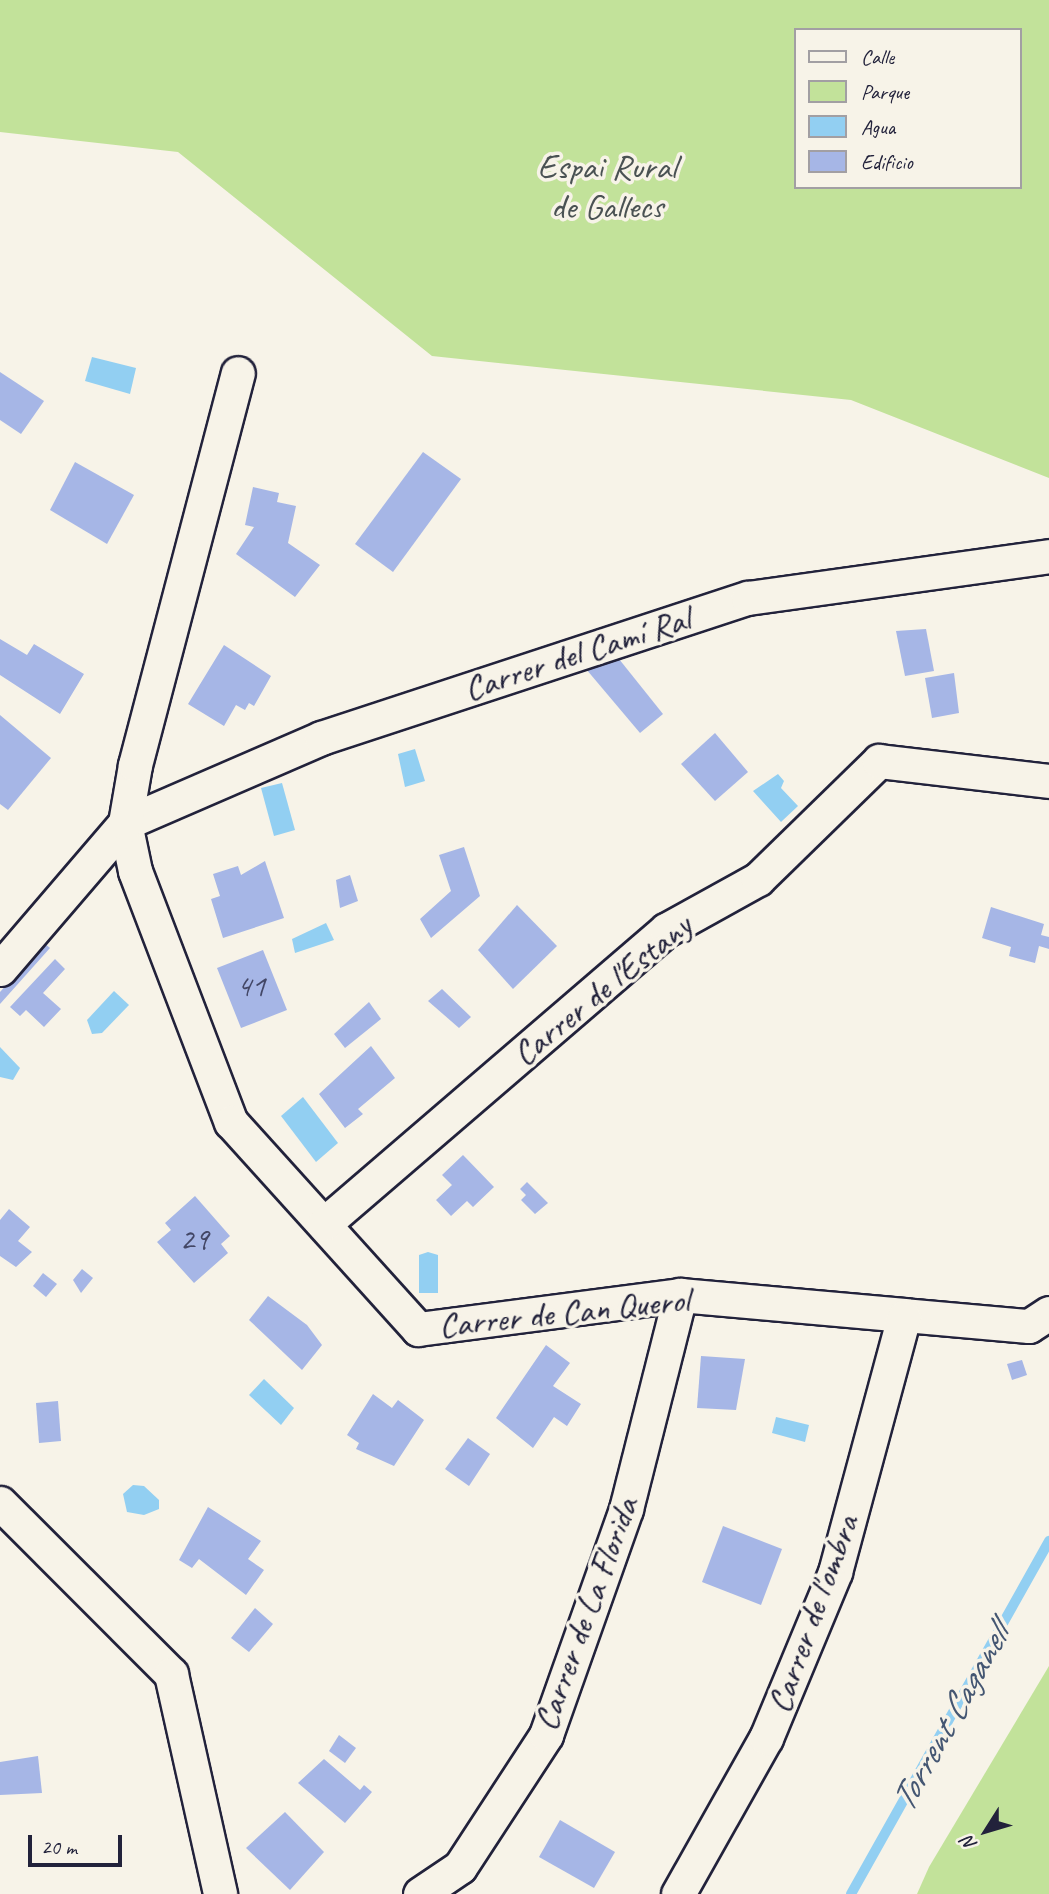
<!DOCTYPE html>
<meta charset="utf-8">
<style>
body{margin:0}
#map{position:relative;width:1049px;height:1894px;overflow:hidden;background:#f7f3e8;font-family:Caveat,sans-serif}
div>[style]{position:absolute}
.green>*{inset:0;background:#c2e29a}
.water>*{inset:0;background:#92cff2}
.stream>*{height:10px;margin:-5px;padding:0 5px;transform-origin:5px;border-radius:5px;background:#92cff2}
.building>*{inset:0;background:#a6b6e6}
.roads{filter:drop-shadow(2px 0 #22223b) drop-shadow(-2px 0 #22223b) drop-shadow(0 2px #22223b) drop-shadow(0 -2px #22223b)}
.minor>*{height:33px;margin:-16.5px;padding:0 16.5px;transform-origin:16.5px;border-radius:16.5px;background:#f7f3e8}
span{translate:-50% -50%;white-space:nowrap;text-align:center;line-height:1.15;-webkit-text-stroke:7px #f7f3e8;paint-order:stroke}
.number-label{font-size:32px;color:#434766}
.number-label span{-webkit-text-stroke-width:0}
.park-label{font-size:35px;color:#4a5253}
.street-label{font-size:35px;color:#22223b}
.water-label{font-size:37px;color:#445672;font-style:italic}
.legend{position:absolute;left:794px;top:28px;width:228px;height:161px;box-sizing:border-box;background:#f7f3e8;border:2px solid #a29fa3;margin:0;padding:9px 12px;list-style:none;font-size:21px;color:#22223b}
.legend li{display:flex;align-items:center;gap:14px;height:35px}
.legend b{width:35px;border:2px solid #a29fa3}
.north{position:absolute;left:951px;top:1796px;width:70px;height:70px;-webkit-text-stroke:5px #f7f3e8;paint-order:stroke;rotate:233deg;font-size:19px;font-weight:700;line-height:28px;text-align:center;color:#22223b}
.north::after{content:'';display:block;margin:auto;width:24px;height:32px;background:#22223b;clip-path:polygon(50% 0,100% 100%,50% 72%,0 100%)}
.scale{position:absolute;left:28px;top:1835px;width:94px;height:32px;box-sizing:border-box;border:4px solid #22223b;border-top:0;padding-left:9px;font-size:21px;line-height:24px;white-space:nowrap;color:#22223b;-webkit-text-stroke:5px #f7f3e8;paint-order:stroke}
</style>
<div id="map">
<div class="green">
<i style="clip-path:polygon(evenodd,0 0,1049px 0,1049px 478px,851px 400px,432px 356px,178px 152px,0 132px,0 0,795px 30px,1019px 30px,1019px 187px,795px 187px,795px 30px)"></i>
<i style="clip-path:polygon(1049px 1666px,1049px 1894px,917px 1894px,929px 1867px)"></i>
</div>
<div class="water">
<i style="clip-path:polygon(92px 357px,136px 368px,130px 394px,85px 381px)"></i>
<i style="clip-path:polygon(415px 749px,425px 781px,405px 787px,398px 754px)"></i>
<i style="clip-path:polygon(778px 774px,784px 781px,781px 788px,798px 806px,781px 822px,753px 791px)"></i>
<i style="clip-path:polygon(282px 783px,295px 830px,274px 836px,261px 788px)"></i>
<i style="clip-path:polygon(326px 923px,334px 940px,295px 953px,292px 939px)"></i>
<i style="clip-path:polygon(114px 991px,129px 1005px,102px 1033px,92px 1034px,87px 1020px)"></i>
<i style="clip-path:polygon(0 1047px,20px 1068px,13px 1080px,0 1077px)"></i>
<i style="clip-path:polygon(303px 1097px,338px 1143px,316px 1162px,281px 1116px)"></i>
<i style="clip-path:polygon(428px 1252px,438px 1255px,438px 1293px,419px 1293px,419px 1255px)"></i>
<i style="clip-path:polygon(264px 1379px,294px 1408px,281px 1425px,249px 1395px)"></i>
<i style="clip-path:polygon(776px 1417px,809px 1425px,805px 1442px,772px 1433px)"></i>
<i style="clip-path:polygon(133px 1485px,144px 1486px,159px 1500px,159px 1509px,144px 1515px,127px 1512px,123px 1494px)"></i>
</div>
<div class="stream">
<i style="left:851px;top:1894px;width:405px;rotate:-60.7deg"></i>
</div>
<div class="building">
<i style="clip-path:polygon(0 372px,44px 401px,21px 434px,0 420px)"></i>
<i style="clip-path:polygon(423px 452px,461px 479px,393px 572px,355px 544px)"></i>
<i style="clip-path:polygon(75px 462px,134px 495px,107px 544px,50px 510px)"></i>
<i style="clip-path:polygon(253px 487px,279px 493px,277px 502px,296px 506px,288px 543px,320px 565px,295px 597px,236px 554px,254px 527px,245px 525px)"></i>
<i style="clip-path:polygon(926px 629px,934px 671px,905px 676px,896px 631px)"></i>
<i style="clip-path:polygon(0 639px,27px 655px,34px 644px,84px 674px,60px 714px,0 675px)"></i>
<i style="clip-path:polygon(224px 645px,271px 676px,254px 706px,249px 703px,245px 710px,236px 705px,224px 726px,188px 704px)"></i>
<i style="clip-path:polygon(619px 659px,663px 714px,640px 733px,586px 669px)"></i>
<i style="clip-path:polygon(954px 673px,959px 713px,932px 718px,925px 678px)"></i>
<i style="clip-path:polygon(0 715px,51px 758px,8px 810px,0 804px)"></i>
<i style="clip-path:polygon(715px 733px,748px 772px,715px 801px,681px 764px)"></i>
<i style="clip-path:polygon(464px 847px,480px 896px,431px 938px,420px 919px,451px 891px,439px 855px)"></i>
<i style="clip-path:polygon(265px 861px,284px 918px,223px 938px,211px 899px,220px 896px,213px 874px,238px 866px,241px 875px)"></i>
<i style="clip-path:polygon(350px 875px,358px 901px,340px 908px,336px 880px)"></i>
<i style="clip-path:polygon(517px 905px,557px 946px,513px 989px,478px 950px)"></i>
<i style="clip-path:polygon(991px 907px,1044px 924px,1041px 935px,1049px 937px,1049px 949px,1039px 946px,1035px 963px,1009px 956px,1011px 947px,982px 938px)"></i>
<i style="clip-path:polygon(44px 943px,50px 948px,0 1004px,0 992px)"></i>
<i style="clip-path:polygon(263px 950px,287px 1010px,241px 1028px,217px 968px)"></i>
<i style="clip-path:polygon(55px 959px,65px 969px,43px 993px,61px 1009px,44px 1027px,26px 1010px,20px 1016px,10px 1007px)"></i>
<i style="clip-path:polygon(442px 989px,471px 1017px,459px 1028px,428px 1001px)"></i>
<i style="clip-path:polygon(369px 1002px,381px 1019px,345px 1048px,334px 1034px)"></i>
<i style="clip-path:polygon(371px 1046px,395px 1078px,358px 1109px,363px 1114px,345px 1128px,319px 1094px)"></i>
<i style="clip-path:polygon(463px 1155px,494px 1187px,473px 1207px,467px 1201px,451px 1216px,436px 1200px,452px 1185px,442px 1175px)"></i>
<i style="clip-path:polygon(527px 1182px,548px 1203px,535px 1214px,521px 1200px,526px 1195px,520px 1189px)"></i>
<i style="clip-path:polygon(195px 1196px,230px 1236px,221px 1244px,228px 1253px,194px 1283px,157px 1242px,171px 1230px,165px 1223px)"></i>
<i style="clip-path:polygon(9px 1209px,30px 1227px,18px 1241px,32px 1252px,16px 1267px,0 1256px,0 1220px)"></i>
<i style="clip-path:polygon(82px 1269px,93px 1278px,81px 1293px,73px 1280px)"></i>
<i style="clip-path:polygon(43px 1273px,57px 1284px,46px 1297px,33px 1286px)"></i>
<i style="clip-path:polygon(268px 1296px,307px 1325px,322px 1345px,302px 1370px,249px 1320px)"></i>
<i style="clip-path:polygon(546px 1345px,570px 1363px,553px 1386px,581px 1404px,567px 1426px,554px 1417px,533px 1448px,496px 1418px)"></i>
<i style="clip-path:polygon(701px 1356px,745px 1359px,736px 1410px,697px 1408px)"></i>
<i style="clip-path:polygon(1022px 1360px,1027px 1375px,1012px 1380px,1007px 1364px)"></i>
<i style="clip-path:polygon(373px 1394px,392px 1408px,398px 1400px,424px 1420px,394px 1466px,356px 1449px,359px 1443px,347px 1435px)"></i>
<i style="clip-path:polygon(58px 1401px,61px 1441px,39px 1443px,36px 1403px)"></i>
<i style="clip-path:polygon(468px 1438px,490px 1454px,469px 1486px,445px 1469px)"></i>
<i style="clip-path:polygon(208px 1507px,261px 1541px,248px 1559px,264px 1570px,246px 1595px,199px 1559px,192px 1568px,179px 1560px)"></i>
<i style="clip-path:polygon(723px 1526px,782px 1549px,761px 1605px,702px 1582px)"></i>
<i style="clip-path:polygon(255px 1608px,273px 1624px,249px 1652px,231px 1638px)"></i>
<i style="clip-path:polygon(339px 1735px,356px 1748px,345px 1763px,329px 1751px)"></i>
<i style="clip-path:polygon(38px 1756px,42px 1793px,0 1795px,0 1762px)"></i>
<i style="clip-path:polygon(324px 1759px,360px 1790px,364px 1785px,372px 1792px,345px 1823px,298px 1783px)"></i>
<i style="clip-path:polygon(285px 1812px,324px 1852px,290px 1890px,246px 1848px)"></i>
<i style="clip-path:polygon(560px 1820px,615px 1852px,594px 1888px,539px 1857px)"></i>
</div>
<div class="roads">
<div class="minor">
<i style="left:125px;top:823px;width:49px;rotate:78.2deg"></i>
<i style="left:135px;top:871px;width:269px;rotate:69.1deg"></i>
<i style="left:231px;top:1122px;width:279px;rotate:47.9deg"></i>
<i style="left:418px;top:1329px;width:264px;rotate:-7.4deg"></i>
<i style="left:680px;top:1295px;width:350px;rotate:5.1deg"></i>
<i style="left:1029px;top:1326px;width:24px;rotate:-33deg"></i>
<i style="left:125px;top:823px;width:214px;rotate:-23.4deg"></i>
<i style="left:321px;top:738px;width:449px;rotate:-18.2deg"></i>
<i style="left:748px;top:598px;width:304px;rotate:-7.9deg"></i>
<i style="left:0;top:969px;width:192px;rotate:-49.4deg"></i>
<i style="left:125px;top:823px;width:59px;rotate:-80.2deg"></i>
<i style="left:135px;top:765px;width:405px;rotate:-75.3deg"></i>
<i style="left:324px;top:1224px;width:451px;rotate:-40.7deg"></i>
<i style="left:666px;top:930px;width:105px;rotate:-29deg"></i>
<i style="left:758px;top:879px;width:169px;rotate:-44.3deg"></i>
<i style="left:879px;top:761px;width:171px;rotate:6.7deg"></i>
<i style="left:0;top:1503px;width:242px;rotate:45deg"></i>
<i style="left:171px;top:1674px;width:225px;rotate:77.4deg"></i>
<i style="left:420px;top:1894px;width:48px;rotate:-34deg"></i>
<i style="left:460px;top:1867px;width:158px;rotate:-56.9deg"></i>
<i style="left:546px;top:1735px;width:240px;rotate:-70.5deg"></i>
<i style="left:626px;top:1509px;width:221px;rotate:-75.8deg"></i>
<i style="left:678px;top:1894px;width:179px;rotate:-60.6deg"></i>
<i style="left:766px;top:1738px;width:180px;rotate:-67.4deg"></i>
<i style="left:835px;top:1572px;width:264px;rotate:-74.9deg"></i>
</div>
</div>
<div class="number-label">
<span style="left:251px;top:986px">41</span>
<span style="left:194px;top:1239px">29</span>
</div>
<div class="park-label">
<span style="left:607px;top:187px">Espai Rural<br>de Gallecs</span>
</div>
<div class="street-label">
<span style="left:577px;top:654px;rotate:-18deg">Carrer del Camí Ral</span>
<span style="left:602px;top:990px;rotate:-39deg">Carrer de l'Estany</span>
<span style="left:564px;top:1313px;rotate:-6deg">Carrer de Can Querol</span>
<span style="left:586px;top:1614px;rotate:-70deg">Carrer de La Florida</span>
<span style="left:813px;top:1614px;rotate:-70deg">Carrer de l'ombra</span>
</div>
<div class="water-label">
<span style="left:950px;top:1718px;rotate:-61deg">Torrent Caganell</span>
</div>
<ul class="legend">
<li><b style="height:9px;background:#f7f3e8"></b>Calle</li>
<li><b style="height:19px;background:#c2e29a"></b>Parque</li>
<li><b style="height:19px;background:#92cff2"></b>Agua</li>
<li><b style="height:19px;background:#a6b6e6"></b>Edificio</li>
</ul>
<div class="north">N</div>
<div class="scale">20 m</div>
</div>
